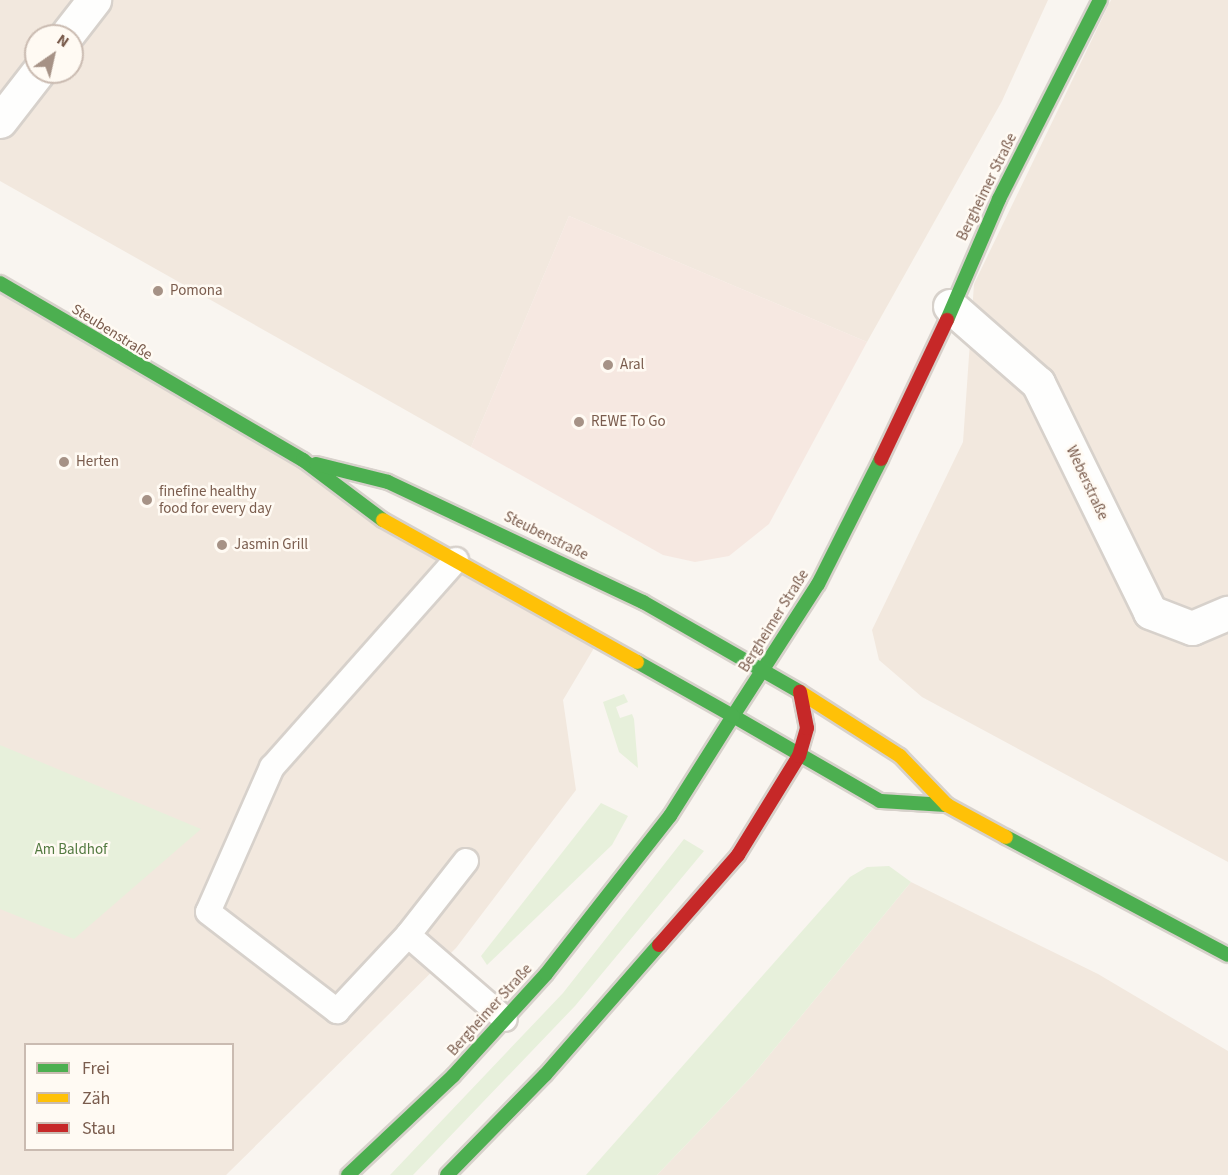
<!DOCTYPE html>
<meta charset="utf-8">
<style>
body{margin:0}
#map{position:relative;width:1228px;height:1175px;overflow:hidden;background:#f9f5f0;font-family:"Source Sans 3",sans-serif}
div>[style]{position:absolute}
.residential>*{inset:0;background:#f2e8de}
.commercial>*{inset:0;background:#f6e8e1}
.green>*{inset:0;background:#e7f0db}
.roads{filter:drop-shadow(2px 0 #d7d1cb) drop-shadow(-2px 0 #d7d1cb) drop-shadow(0 2px #d7d1cb) drop-shadow(0 -2px #d7d1cb)}
.lane>*{height:24px;margin:-12px;padding:0 12px;transform-origin:12px;border-radius:12px;background:#fefefd}
.street>*{height:33px;margin:-16.5px;padding:0 16.5px;transform-origin:16.5px;border-radius:16.5px;background:#fefefd}
.fast>*{height:14px;margin:-7px;padding:0 7px;transform-origin:7px;border-radius:7px;background:#4caf50}
.slow>*{height:14px;margin:-7px;padding:0 7px;transform-origin:7px;border-radius:7px;background:#ffc107}
.jam>*{height:14px;margin:-7px;padding:0 7px;transform-origin:7px;border-radius:7px;background:#c62828}
.dots>*{width:16px;height:16px;translate:-50% -50%;box-sizing:border-box;border:3px solid #fffaf3;border-radius:50%}
span{translate:-50% -50%;white-space:nowrap;text-align:center;line-height:1.15;-webkit-text-stroke:5px #fffaf3;paint-order:stroke}
.street-label{font-size:15px;color:#7a5c4d}
.poi-label{font-size:15px;color:#7a5c4d}
.left{translate:0 -50%;text-align:left}
.park-label{font-size:15px;color:#537a41}
.legend{position:absolute;left:24px;top:1043px;width:210px;height:108px;box-sizing:border-box;background:#fffaf3;border:2px solid #cabbb1;margin:0;padding:8px 10px;list-style:none;font-size:18px;color:#7a5c4d}
.legend li{display:flex;align-items:center;gap:12px;height:30px}
.legend b{width:30px;border:2px solid #cabbb1}
.north{position:absolute;left:24px;top:24px;width:60px;height:60px;box-sizing:border-box;background:#fffaf3;border:2px solid #cabbb1;border-radius:50%;rotate:34deg;font-size:16px;font-weight:700;line-height:24px;text-align:center;color:#7a5c4d}
.north::after{content:'';display:block;margin:auto;width:21px;height:27px;background:#a69286;clip-path:polygon(50% 0,100% 100%,50% 72%,0 100%)}
</style>
<div id="map">
<div class="residential">
<i style="clip-path:polygon(evenodd,0 0,1048px 0,1002px 101px,867px 342px,569px 216px,471px 447px,0 181px,0 0,36px 36px,72px 36px,72px 72px,36px 72px,36px 36px)"></i>
<i style="clip-path:polygon(1111px 0,1228px 0,1228px 862px,922px 697px,879px 660px,872px 630px,963px 442px,974px 284px)"></i>
<i style="clip-path:polygon(evenodd,0 290px,597px 643px,563px 700px,576px 790px,456px 948px,226px 1175px,0 1175px,0 290px,26px 1044px,232px 1044px,232px 1150px,26px 1150px,26px 1044px)"></i>
<i style="clip-path:polygon(911px 882px,1098px 974px,1228px 1051px,1228px 1175px,657px 1175px,753px 1075px)"></i>
</div>
<div class="commercial">
<i style="clip-path:polygon(569px 216px,867px 342px,769px 524px,729px 556px,695px 562px,663px 555px,471px 447px)"></i>
</div>
<div class="green">
<i style="clip-path:polygon(624px 694px,628px 702px,616px 707px,620px 718px,632px 714px,634px 719px,638px 768px,619px 752px,603px 702px)"></i>
<i style="clip-path:polygon(0 745px,201px 829px,74px 939px,0 909px)"></i>
<i style="clip-path:polygon(601px 803px,628px 816px,612px 845px,487px 965px,481px 956px)"></i>
<i style="clip-path:polygon(684px 839px,704px 851px,575px 1006px,413px 1175px,390px 1175px,563px 993px)"></i>
<i style="clip-path:polygon(889px 866px,911px 882px,753px 1075px,657px 1175px,586px 1175px,850px 877px,867px 867px)"></i>
</div>
<div class="roads">
<div class="lane">
<i style="left:456px;top:560px;width:277px;rotate:131.6deg"></i>
<i style="left:272px;top:767px;width:158px;rotate:113.8deg"></i>
<i style="left:208px;top:912px;width:163px;rotate:37.5deg"></i>
<i style="left:337px;top:1011px;width:104px;rotate:-46.9deg"></i>
<i style="left:408px;top:935px;width:94px;rotate:-51.9deg"></i>
<i style="left:408px;top:935px;width:128px;rotate:40.9deg"></i>
</div>
<div class="street">
<i style="left:66px;top:36px;width:46px;rotate:-52.1deg"></i>
<i style="left:0;top:121px;width:62px;rotate:-52.2deg"></i>
<i style="left:950px;top:306px;width:117px;rotate:41.2deg"></i>
<i style="left:1038px;top:383px;width:255px;rotate:63.9deg"></i>
<i style="left:1150px;top:612px;width:45px;rotate:20.9deg"></i>
<i style="left:1192px;top:628px;width:39px;rotate:-23deg"></i>
</div>
<div class="fast">
<i style="left:0;top:283px;width:351px;rotate:30.3deg"></i>
<i style="left:303px;top:460px;width:100px;rotate:36.9deg"></i>
<i style="left:947px;top:320px;width:132px;rotate:-66.7deg"></i>
<i style="left:999px;top:199px;width:223px;rotate:-63.1deg"></i>
<i style="left:881px;top:459px;width:140px;rotate:116.7deg"></i>
<i style="left:818px;top:584px;width:157px;rotate:122.8deg"></i>
<i style="left:733px;top:716px;width:170px;rotate:30deg"></i>
<i style="left:880px;top:801px;width:67px;rotate:3.4deg"></i>
<i style="left:316px;top:464px;width:74px;rotate:14deg"></i>
<i style="left:388px;top:482px;width:282px;rotate:25.2deg"></i>
<i style="left:643px;top:602px;width:181px;rotate:29.8deg"></i>
<i style="left:1006px;top:837px;width:251px;rotate:28deg"></i>
<i style="left:348px;top:1175px;width:144px;rotate:-43.3deg"></i>
<i style="left:453px;top:1076px;width:138px;rotate:-47.6deg"></i>
<i style="left:546px;top:974px;width:201px;rotate:-51.9deg"></i>
<i style="left:670px;top:816px;width:118px;rotate:-57.8deg"></i>
<i style="left:733px;top:716px;width:110px;rotate:-150.6deg"></i>
<i style="left:447px;top:1175px;width:140px;rotate:-45.6deg"></i>
<i style="left:545px;top:1075px;width:173px;rotate:-48.8deg"></i>
</div>
<div class="slow">
<i style="left:383px;top:520px;width:291px;rotate:29.2deg"></i>
<i style="left:800px;top:692px;width:119px;rotate:32.6deg"></i>
<i style="left:900px;top:756px;width:68px;rotate:46.2deg"></i>
<i style="left:947px;top:805px;width:67px;rotate:28.5deg"></i>
</div>
<div class="jam">
<i style="left:881px;top:459px;width:154px;rotate:-64.6deg"></i>
<i style="left:659px;top:945px;width:120px;rotate:-48.7deg"></i>
<i style="left:738px;top:855px;width:116px;rotate:-58.4deg"></i>
<i style="left:799px;top:756px;width:29px;rotate:-74deg"></i>
<i style="left:807px;top:728px;width:37px;rotate:-101deg"></i>
</div>
</div>
<div class="dots">
<i style="left:158px;top:291px;background:#a69286"></i>
<i style="left:608px;top:365px;background:#a69286"></i>
<i style="left:579px;top:422px;background:#a69286"></i>
<i style="left:64px;top:462px;background:#a69286"></i>
<i style="left:147px;top:500px;background:#a69286"></i>
<i style="left:222px;top:545px;background:#a69286"></i>
</div>
<div class="street-label">
<span style="left:987px;top:187px;rotate:-64deg">Bergheimer Straße</span>
<span style="left:112px;top:332px;rotate:32deg">Steubenstraße</span>
<span style="left:1087px;top:483px;rotate:65deg">Weberstraße</span>
<span style="left:546px;top:536px;rotate:26deg">Steubenstraße</span>
<span style="left:774px;top:621px;rotate:-58deg">Bergheimer Straße</span>
<span style="left:490px;top:1010px;rotate:-48deg">Bergheimer Straße</span>
</div>
<div class="poi-label">
<span class="left" style="left:170px;top:291px">Pomona</span>
<span class="left" style="left:620px;top:365px">Aral</span>
<span class="left" style="left:591px;top:422px">REWE To Go</span>
<span class="left" style="left:76px;top:462px">Herten</span>
<span class="left" style="left:159px;top:500px">finefine healthy<br>food for every day</span>
<span class="left" style="left:234px;top:545px">Jasmin Grill</span>
</div>
<div class="park-label">
<span style="left:71px;top:850px">Am Baldhof</span>
</div>
<ul class="legend">
<li><b style="height:8px;background:#4caf50"></b>Frei</li>
<li><b style="height:8px;background:#ffc107"></b>Zäh</li>
<li><b style="height:8px;background:#c62828"></b>Stau</li>
</ul>
<div class="north">N</div>
</div>
